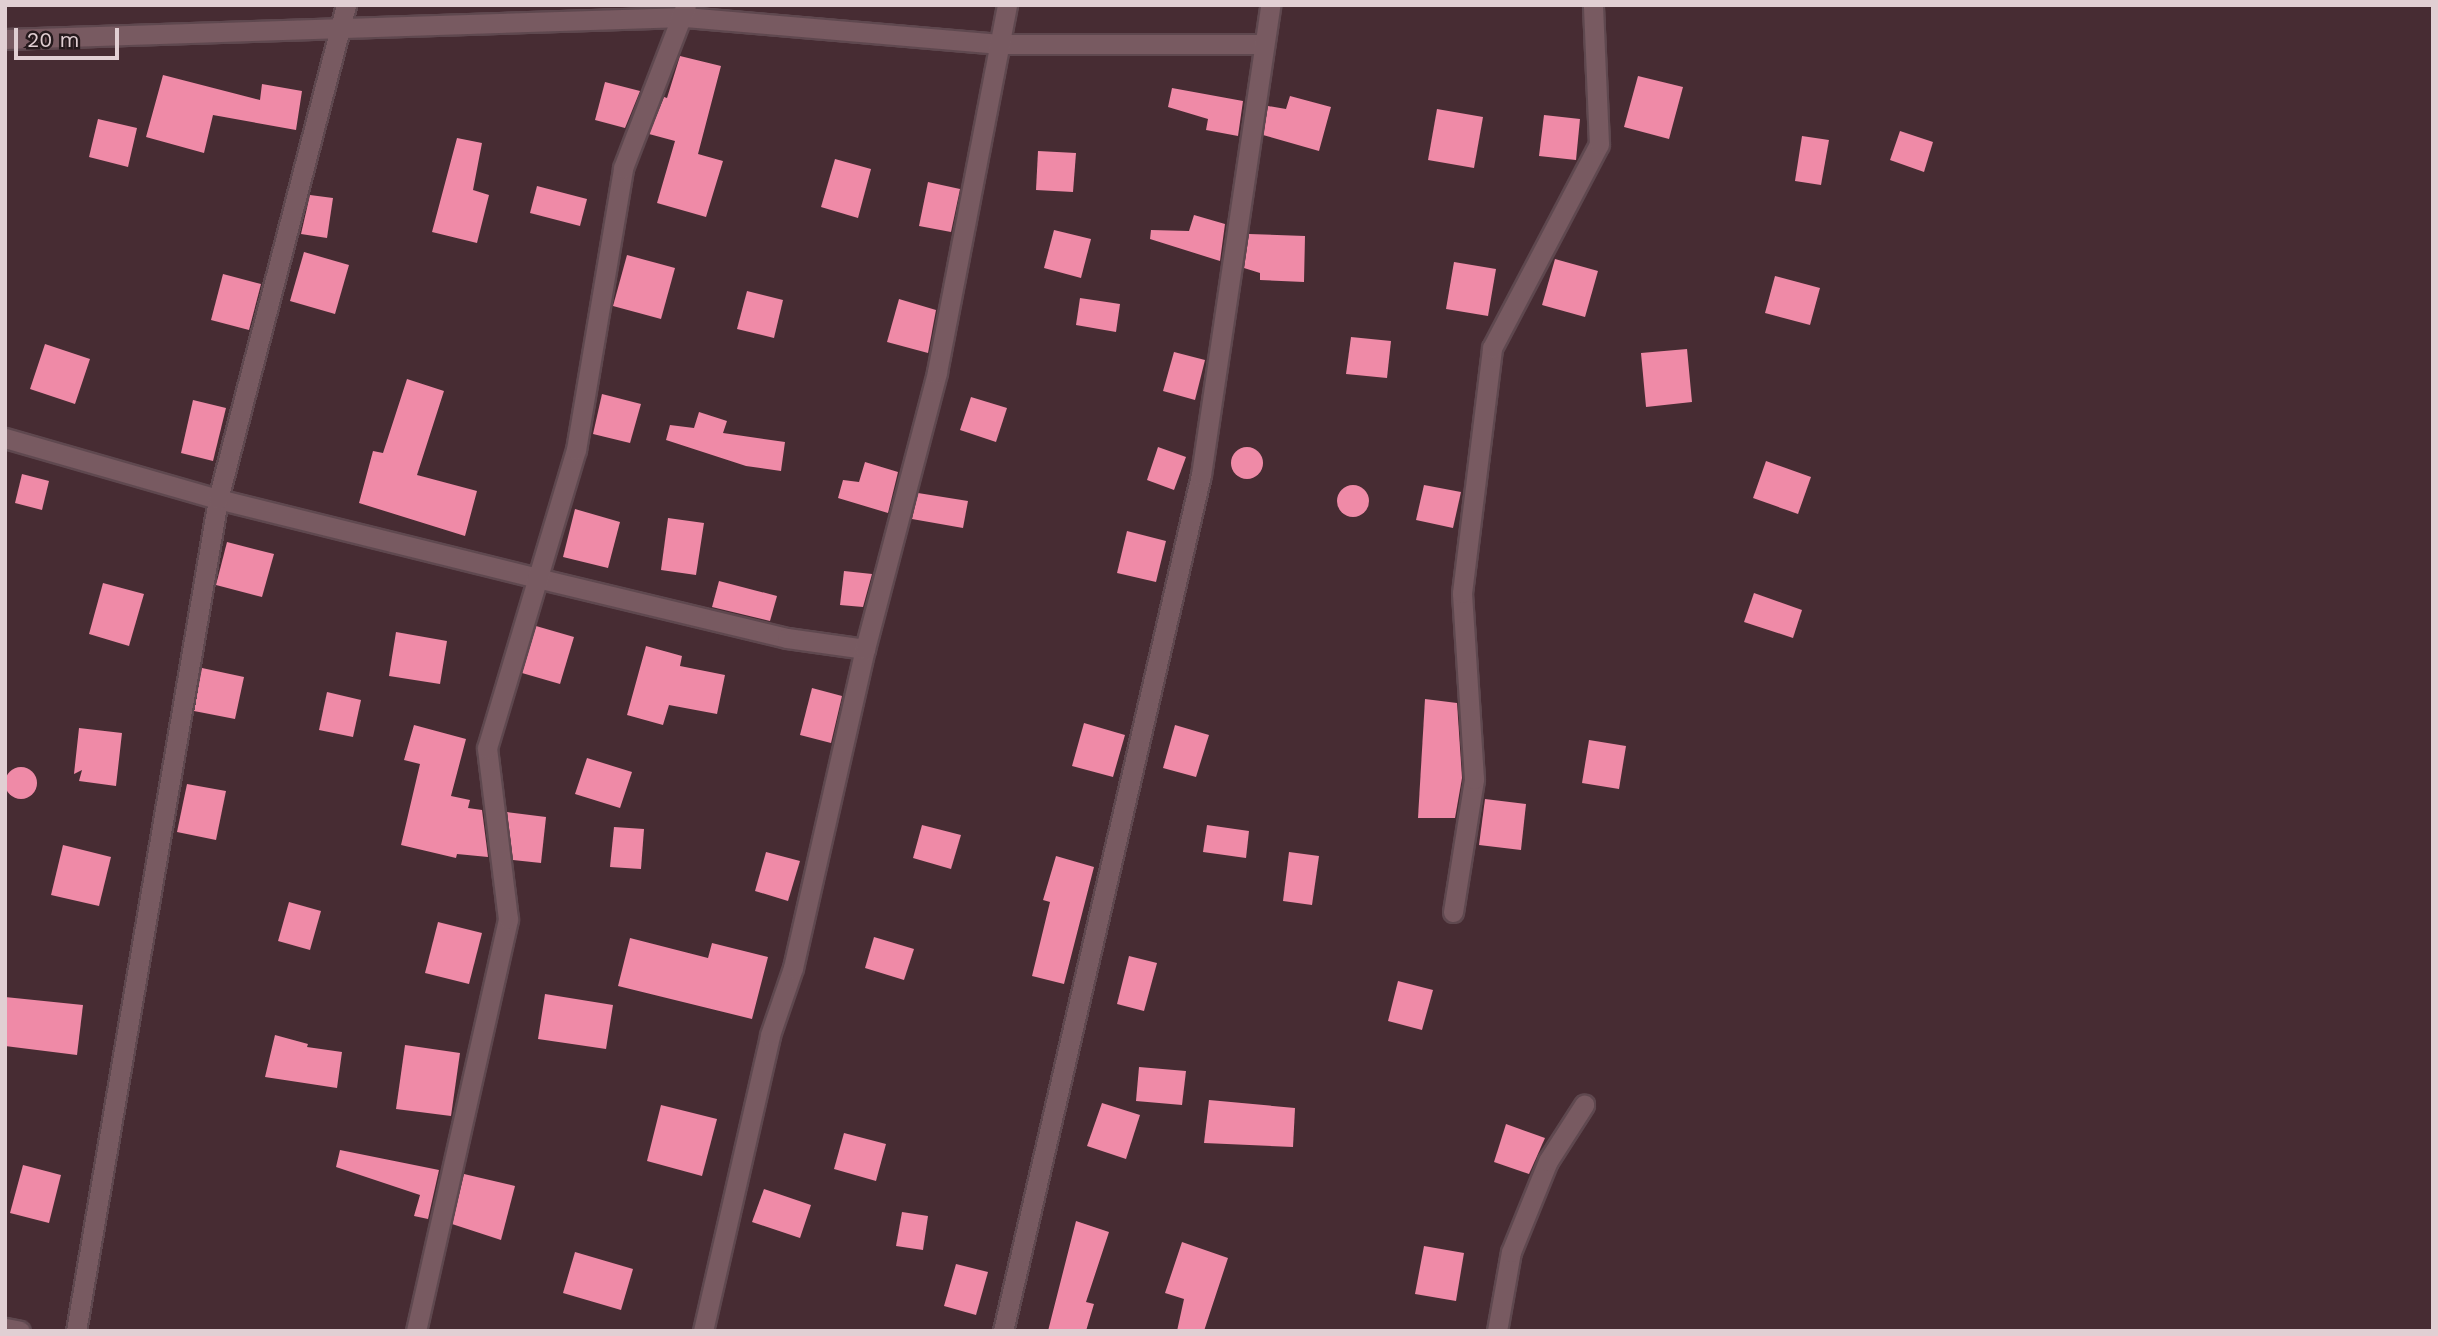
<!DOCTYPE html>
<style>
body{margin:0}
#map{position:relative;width:2438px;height:1336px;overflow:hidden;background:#472c33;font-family:"Work Sans",sans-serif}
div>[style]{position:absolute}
.building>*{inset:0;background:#ef8aa7}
.round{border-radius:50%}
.roads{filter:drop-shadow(2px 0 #5f484f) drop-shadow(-2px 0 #5f484f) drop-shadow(0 2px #5f484f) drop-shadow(0 -2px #5f484f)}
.minor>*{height:19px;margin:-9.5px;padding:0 9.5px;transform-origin:9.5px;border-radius:9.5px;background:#785a61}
span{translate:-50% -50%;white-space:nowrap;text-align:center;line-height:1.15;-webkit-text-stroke:7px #25191c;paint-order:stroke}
.frame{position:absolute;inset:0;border:7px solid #e1cfd3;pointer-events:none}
.scale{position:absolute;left:14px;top:28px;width:105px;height:32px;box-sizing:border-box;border:4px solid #e1cfd3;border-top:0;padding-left:9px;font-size:21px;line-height:24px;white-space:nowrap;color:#e1cfd3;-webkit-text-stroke:5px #25191c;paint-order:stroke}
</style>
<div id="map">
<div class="building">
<i style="clip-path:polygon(680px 56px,721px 66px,698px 154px,723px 161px,706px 217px,657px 203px,675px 141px,649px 134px,664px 97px,667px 98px)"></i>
<i style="clip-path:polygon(163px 75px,260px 100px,262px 84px,302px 91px,296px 130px,213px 115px,204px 153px,146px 137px)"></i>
<i style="clip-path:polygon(1638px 76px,1683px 87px,1669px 139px,1624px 127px)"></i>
<i style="clip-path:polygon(605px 82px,640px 91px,625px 128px,595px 120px)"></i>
<i style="clip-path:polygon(1172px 88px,1243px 101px,1238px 136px,1206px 130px,1208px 119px,1168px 107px)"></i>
<i style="clip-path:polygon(1290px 96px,1331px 107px,1319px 151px,1263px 135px,1268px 106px,1286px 109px)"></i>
<i style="clip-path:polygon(1437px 109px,1483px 117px,1474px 168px,1428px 160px)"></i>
<i style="clip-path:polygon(1544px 115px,1580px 119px,1576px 160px,1539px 156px)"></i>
<i style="clip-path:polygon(98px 119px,137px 128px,128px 167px,89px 157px)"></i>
<i style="clip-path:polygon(1900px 131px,1933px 142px,1924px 172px,1890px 160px)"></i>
<i style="clip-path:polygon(1802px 136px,1829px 140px,1821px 185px,1795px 181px)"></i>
<i style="clip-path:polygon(457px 138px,482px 143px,473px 190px,489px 195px,477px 243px,432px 232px)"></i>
<i style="clip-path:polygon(1038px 151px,1076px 153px,1073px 192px,1036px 190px)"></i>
<i style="clip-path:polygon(835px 159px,871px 169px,858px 218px,821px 207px)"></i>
<i style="clip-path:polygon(928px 182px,960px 189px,951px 232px,919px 226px)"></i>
<i style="clip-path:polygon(537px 186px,587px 199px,580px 226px,530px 213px)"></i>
<i style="clip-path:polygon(310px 195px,333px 198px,327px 238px,301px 234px)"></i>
<i style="clip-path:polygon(1194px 215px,1225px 224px,1220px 261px,1150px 239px,1151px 230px,1189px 231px)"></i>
<i style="clip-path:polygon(1054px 230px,1091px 239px,1081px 278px,1044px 268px)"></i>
<i style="clip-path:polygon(1249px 234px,1305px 236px,1304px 282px,1260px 280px,1260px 273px,1244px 268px)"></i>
<i style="clip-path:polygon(304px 252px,349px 265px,335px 314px,290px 301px)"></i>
<i style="clip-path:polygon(627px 255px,675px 268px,661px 319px,613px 306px)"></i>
<i style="clip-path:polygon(1555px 259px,1598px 271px,1585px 317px,1542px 305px)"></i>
<i style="clip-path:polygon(1454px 262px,1496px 269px,1488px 316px,1446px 309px)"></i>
<i style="clip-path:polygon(223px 274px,261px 284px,249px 330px,211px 320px)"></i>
<i style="clip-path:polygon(1775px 276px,1820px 288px,1810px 325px,1765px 313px)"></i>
<i style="clip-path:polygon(747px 291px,783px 300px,774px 338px,737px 329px)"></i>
<i style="clip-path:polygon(1080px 298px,1120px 304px,1116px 332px,1076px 325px)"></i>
<i style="clip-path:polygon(899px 299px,936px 310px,928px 353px,887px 342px)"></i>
<i style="clip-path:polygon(1351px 337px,1391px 341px,1387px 378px,1346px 374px)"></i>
<i style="clip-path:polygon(45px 344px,90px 359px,75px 404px,30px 389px)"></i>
<i style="clip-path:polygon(1687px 349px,1692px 402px,1646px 407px,1641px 353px)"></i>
<i style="clip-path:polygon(1174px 352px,1205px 360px,1195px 400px,1163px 391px)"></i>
<i style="clip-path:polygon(407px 379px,444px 391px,417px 475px,477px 491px,465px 536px,359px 503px,373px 451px,383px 453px)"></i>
<i style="clip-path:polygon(602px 394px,641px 404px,630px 443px,593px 434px)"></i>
<i style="clip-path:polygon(971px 397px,1007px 408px,996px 442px,960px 430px)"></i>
<i style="clip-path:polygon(193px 400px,226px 408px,213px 461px,181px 453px)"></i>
<i style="clip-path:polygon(699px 412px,727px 421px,723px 433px,785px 442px,781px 471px,746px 466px,666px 440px,670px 425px,694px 428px)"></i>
<i class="round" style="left:1231px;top:447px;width:32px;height:32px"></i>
<i style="clip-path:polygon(1158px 447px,1186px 457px,1174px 490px,1147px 480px)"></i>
<i style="clip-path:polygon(1766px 461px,1811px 477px,1798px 514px,1753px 498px)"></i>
<i style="clip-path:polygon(865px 462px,898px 472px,888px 513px,838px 498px,843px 480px,859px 482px)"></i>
<i style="clip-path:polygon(22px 474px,49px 481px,42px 510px,15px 503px)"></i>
<i style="clip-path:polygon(1424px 485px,1461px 492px,1453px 528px,1416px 520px)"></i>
<i class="round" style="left:1337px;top:485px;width:32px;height:32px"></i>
<i style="clip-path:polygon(918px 493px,968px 501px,963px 528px,912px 519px)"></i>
<i style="clip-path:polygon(575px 509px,620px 522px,608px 568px,563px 557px)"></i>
<i style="clip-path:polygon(668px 518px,704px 523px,696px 575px,661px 570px)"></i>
<i style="clip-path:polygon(1127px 531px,1166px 541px,1156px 582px,1117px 573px)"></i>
<i style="clip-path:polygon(227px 542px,274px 554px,262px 597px,216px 585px)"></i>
<i style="clip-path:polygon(844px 571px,872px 574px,863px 607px,840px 605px)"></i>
<i style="clip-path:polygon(719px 581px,777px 596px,770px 621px,712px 607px)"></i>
<i style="clip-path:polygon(103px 583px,144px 594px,129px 646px,89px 634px)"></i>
<i style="clip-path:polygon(1754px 593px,1802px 610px,1793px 638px,1744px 622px)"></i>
<i style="clip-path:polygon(536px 626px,574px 637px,560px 684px,522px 673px)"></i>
<i style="clip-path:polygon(396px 632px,447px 641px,440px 684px,389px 676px)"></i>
<i style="clip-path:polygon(646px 646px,682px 656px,680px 666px,725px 675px,717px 714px,669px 705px,663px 725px,627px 715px)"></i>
<i style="clip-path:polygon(202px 668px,244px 677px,235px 719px,194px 711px)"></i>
<i style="clip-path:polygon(812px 688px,842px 696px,831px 743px,800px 735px)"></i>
<i style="clip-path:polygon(327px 692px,361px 700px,353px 737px,319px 730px)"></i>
<i style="clip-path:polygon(1425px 699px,1457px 703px,1462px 778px,1455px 818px,1418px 818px)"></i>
<i style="clip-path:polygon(1084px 723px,1125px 735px,1113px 777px,1072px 766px)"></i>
<i style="clip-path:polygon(414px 725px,466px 739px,451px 796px,470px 800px,468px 808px,482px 810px,488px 857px,457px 854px,456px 858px,401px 845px,420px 764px,404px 760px)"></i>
<i style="clip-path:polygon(1175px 725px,1209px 735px,1196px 777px,1163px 768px)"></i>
<i style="clip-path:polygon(79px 728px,122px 733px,116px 786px,79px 781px,82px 770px,74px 774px)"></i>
<i style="clip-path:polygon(1589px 740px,1626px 746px,1619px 789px,1582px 783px)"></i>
<i style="clip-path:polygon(587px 758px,632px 772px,620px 808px,575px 794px)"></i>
<i class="round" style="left:5px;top:767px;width:32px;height:32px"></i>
<i style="clip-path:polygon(187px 784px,226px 791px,216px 840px,177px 832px)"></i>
<i style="clip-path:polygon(1485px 799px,1526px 804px,1521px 850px,1479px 845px)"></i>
<i style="clip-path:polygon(507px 812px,546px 817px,541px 863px,513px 860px)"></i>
<i style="clip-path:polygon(922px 825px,961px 835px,951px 869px,913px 858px)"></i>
<i style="clip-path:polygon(1207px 825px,1249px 831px,1246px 858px,1203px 852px)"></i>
<i style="clip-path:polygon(614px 827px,644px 829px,641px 869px,610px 867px)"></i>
<i style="clip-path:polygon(63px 845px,111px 857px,99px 906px,51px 895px)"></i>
<i style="clip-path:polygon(766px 852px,800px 861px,788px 901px,755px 891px)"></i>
<i style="clip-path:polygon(1289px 852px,1319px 856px,1312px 905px,1283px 901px)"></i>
<i style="clip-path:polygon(1056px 856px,1094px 867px,1064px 984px,1032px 976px,1050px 902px,1043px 900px)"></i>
<i style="clip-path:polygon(289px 902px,321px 911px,310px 950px,278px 941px)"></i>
<i style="clip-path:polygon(438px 922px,482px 933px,469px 984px,425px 973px)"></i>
<i style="clip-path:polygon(874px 937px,914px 949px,904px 980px,865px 968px)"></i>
<i style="clip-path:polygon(630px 938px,708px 958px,712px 943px,768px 957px,752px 1019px,618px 986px)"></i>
<i style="clip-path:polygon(1129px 956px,1157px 963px,1144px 1011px,1117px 1004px)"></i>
<i style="clip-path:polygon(1398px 981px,1433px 990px,1422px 1030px,1388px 1021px)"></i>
<i style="clip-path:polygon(545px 994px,613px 1005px,606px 1049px,538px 1039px)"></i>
<i style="clip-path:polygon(5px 997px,83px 1005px,77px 1055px,5px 1046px)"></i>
<i style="clip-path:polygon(275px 1035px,308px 1044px,307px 1047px,342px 1052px,337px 1088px,265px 1077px)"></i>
<i style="clip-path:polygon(405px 1045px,460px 1053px,451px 1116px,396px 1109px)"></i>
<i style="clip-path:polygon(1139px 1067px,1186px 1071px,1182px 1105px,1136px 1101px)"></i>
<i style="clip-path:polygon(1209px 1100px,1295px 1108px,1293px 1147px,1204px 1143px)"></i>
<i style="clip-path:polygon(1102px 1103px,1140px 1115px,1126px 1159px,1087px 1146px)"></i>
<i style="clip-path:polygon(661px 1105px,717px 1119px,702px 1176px,647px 1161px)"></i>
<i style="clip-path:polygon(1506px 1124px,1545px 1138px,1529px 1174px,1494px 1162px)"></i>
<i style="clip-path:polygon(844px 1133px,886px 1144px,876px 1181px,834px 1169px)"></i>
<i style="clip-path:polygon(340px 1150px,439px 1170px,428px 1219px,414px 1216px,420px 1195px,336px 1167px)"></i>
<i style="clip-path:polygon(23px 1165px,61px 1175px,49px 1223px,10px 1213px)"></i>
<i style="clip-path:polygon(464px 1174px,515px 1186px,501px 1240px,452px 1224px)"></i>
<i style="clip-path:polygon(764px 1189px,811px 1205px,800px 1238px,752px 1222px)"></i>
<i style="clip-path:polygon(902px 1212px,928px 1216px,923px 1250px,896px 1246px)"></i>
<i style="clip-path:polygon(1076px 1221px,1109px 1232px,1086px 1302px,1094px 1304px,1086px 1331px,1048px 1331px)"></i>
<i style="clip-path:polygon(1182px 1242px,1228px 1258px,1204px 1331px,1177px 1331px,1184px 1299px,1165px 1293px)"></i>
<i style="clip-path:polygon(1424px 1246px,1464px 1253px,1456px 1301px,1415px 1294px)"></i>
<i style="clip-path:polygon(575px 1252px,633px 1269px,621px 1310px,563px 1293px)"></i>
<i style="clip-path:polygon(956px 1264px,988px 1272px,976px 1315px,944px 1306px)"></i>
</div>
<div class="roads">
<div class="minor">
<i style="left:5px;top:39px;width:680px;rotate:-1.85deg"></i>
<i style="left:685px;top:17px;width:316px;rotate:4.9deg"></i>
<i style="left:1000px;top:44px;width:262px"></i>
<i style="left:5px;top:438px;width:222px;rotate:16deg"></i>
<i style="left:218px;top:499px;width:329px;rotate:13.9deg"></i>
<i style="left:537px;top:578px;width:257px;rotate:13.5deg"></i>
<i style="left:787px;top:638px;width:79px;rotate:8deg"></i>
<i style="left:1453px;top:912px;width:135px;rotate:-81deg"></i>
<i style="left:1474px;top:779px;width:186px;rotate:-93.7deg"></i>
<i style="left:1462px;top:593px;width:247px;rotate:-83deg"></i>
<i style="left:1492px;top:348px;width:230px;rotate:-62.3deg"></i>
<i style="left:1599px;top:144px;width:139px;rotate:-92.5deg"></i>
<i style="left:5px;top:1328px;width:15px;rotate:11deg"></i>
<i style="left:76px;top:1331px;width:844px;rotate:-80.31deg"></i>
<i style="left:218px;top:499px;width:510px;rotate:-75.47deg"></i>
<i style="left:416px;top:1331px;width:422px;rotate:-77.4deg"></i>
<i style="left:508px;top:919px;width:172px;rotate:-97deg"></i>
<i style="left:487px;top:748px;width:311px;rotate:-73.4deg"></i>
<i style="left:576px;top:450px;width:286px;rotate:-80.5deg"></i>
<i style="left:623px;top:168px;width:175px;rotate:-68.9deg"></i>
<i style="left:703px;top:1331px;width:303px;rotate:-77.2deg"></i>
<i style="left:770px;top:1035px;width:71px;rotate:-71.1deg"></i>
<i style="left:793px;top:968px;width:327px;rotate:-77.3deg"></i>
<i style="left:865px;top:649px;width:286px;rotate:-75.4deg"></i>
<i style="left:937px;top:372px;width:374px;rotate:-79.2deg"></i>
<i style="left:1003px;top:1331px;width:879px;rotate:-76.98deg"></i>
<i style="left:1201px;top:475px;width:475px;rotate:-81.6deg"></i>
<i style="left:1497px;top:1331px;width:80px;rotate:-80deg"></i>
<i style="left:1511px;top:1252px;width:98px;rotate:-67.9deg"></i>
<i style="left:1548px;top:1161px;width:67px;rotate:-57.3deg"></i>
</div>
</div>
<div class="frame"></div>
<div class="scale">20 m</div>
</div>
